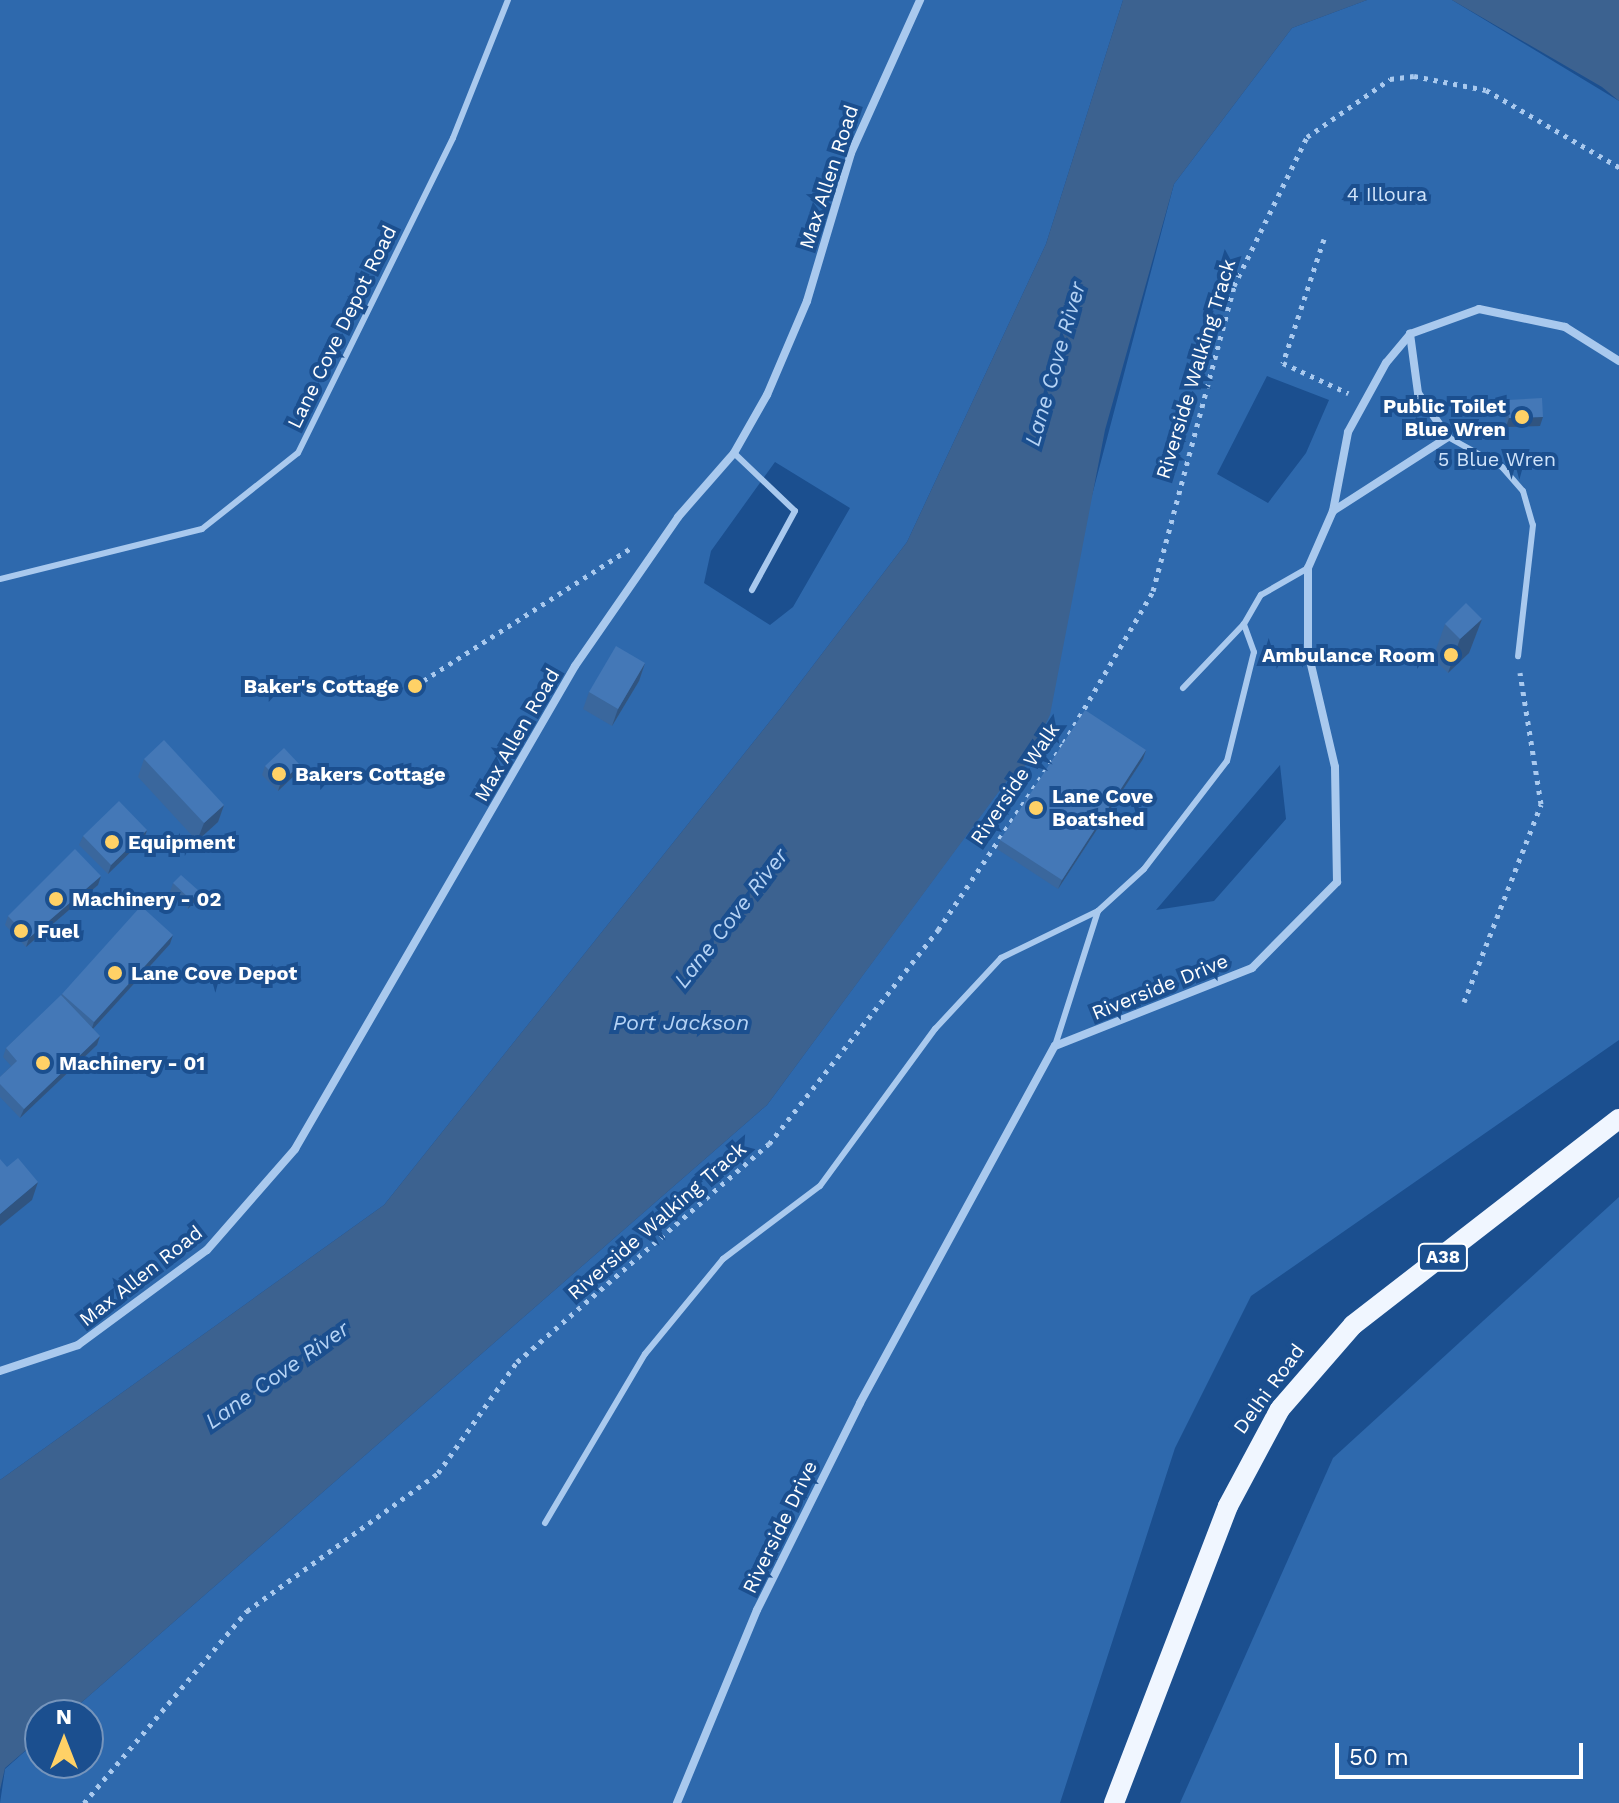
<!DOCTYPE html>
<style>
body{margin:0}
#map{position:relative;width:1619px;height:1803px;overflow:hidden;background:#1b4f8f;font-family:"Work Sans",sans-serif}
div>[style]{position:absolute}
.green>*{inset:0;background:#2e69ad}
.water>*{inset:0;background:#3c6290}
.path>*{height:5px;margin-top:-2.5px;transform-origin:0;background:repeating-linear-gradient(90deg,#a9c9ee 0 4px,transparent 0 10px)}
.service>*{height:6px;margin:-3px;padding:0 3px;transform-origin:3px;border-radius:3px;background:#a9c9ee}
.minor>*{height:8px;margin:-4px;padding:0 4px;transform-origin:4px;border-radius:4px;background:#a9c9ee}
.primary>*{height:20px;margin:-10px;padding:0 10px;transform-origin:10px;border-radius:10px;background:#f0f6ff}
.wall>*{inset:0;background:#3a679d}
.shaded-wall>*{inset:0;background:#305480}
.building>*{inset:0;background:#4478b7}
.dots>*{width:22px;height:22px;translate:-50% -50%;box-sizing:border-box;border:4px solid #1b4f8f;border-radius:50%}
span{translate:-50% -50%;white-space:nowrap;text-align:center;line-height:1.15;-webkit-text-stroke:8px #1b4f8f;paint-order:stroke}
.shield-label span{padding:2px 6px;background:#1b4f8f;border:2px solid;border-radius:6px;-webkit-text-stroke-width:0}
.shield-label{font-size:18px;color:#fff;font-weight:700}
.street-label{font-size:20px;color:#fff}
.park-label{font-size:20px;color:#cfe3fa}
.poi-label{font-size:20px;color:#fff;font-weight:700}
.right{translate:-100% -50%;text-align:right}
.left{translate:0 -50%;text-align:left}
.water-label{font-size:22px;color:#b5d3f5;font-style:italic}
.north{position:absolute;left:24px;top:1699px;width:80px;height:80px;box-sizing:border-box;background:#1b4f8f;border:2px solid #7695bc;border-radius:50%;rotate:0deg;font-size:22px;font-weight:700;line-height:32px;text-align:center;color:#fff}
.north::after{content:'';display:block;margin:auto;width:28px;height:36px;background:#ffd166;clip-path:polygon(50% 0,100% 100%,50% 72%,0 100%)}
.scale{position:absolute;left:1335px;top:1743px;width:248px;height:36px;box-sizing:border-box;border:4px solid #fff;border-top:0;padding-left:10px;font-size:24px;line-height:28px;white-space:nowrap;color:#fff;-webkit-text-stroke:6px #1b4f8f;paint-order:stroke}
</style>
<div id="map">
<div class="green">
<i style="clip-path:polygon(evenodd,0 0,1123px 0,1046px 244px,907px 542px,783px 705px,384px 1205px,0 1480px,0 0,775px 462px,850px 508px,793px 607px,770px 625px,704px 583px,711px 551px,775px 462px)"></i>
<i style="clip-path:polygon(evenodd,1367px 0,1452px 0,1619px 101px,1619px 1040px,1251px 1296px,1175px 1448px,1060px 1803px,0 1803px,5px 1769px,40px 1738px,40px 1763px,88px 1763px,88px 1715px,67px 1715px,767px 1105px,1009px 777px,1017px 780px,1174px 184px,1292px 28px,1367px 0,1267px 376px,1329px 400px,1306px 453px,1268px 503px,1217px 474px,1267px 376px,1367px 0,1280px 765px,1286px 819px,1214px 901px,1156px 910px,1280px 765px)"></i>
<i style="clip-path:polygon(1619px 1197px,1619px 1803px,1180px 1803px,1333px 1458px)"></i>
</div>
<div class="water">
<i style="clip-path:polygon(1123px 0,1367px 0,1292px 28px,1174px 184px,1105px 430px,1050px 715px,1022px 772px,1016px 781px,1009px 778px,767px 1105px,67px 1715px,40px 1715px,40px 1738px,5px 1768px,0 1790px,0 1480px,384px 1205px,783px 705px,907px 542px,1046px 244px)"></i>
<i style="clip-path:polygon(1452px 0,1619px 0,1619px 101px,1602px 87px)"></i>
</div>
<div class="path">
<i style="left:1324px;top:239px;width:131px;rotate:108.3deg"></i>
<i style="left:1283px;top:363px;width:72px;rotate:24.8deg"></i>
<i style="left:415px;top:686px;width:256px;rotate:-32.6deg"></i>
<i style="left:1464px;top:1002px;width:212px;rotate:-68.7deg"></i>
<i style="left:1541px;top:804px;width:133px;rotate:-99.1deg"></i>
<i style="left:84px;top:1803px;width:252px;rotate:-49.7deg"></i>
<i style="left:247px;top:1611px;width:236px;rotate:-35.8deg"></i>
<i style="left:438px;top:1473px;width:136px;rotate:-54.6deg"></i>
<i style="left:517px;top:1362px;width:333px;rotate:-40.9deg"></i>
<i style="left:769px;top:1144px;width:273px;rotate:-51.7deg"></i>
<i style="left:938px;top:930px;width:225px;rotate:-56deg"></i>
<i style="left:1064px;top:743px;width:176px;rotate:-59.6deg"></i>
<i style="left:1153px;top:591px;width:316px;rotate:-75.1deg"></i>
<i style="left:1234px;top:286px;width:166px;rotate:-63.9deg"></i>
<i style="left:1307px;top:137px;width:101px;rotate:-34.9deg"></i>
<i style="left:1390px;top:79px;width:24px;rotate:-7deg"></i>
<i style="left:1414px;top:76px;width:73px;rotate:11deg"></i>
<i style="left:1486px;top:90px;width:154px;rotate:30.1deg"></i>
</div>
<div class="service">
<i style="left:1448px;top:437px;width:62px;rotate:29.1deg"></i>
<i style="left:1502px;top:467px;width:32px;rotate:49deg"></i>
<i style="left:1523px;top:491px;width:35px;rotate:74deg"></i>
<i style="left:1533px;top:525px;width:132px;rotate:96.5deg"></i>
<i style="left:734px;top:453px;width:84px;rotate:43.6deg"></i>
<i style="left:795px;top:511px;width:90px;rotate:118.6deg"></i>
<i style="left:0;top:579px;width:208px;rotate:-13.9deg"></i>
<i style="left:202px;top:529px;width:122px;rotate:-38.4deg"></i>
<i style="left:298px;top:453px;width:351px;rotate:-63.8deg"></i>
<i style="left:453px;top:138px;width:149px;rotate:-68.3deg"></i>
<i style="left:1183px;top:688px;width:88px;rotate:-46.4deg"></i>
<i style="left:1098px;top:911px;width:62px;rotate:-42.4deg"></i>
<i style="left:1144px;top:869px;width:136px;rotate:-52.5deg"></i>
<i style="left:1227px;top:761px;width:112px;rotate:-76.1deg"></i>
<i style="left:1254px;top:652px;width:30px;rotate:-110deg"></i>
<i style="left:1244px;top:624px;width:34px;rotate:-60deg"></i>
<i style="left:1261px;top:595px;width:54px;rotate:-29.9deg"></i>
<i style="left:545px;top:1523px;width:196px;rotate:-59.4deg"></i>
<i style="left:645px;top:1354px;width:123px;rotate:-50.6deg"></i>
<i style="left:723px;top:1259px;width:121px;rotate:-37deg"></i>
<i style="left:820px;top:1186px;width:195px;rotate:-53.8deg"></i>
<i style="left:935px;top:1029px;width:97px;rotate:-47.1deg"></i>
<i style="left:1001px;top:958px;width:108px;rotate:-25.9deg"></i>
<i style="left:1098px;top:911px;width:142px;rotate:107.7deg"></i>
</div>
<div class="minor">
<i style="left:1333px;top:511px;width:137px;rotate:-32.8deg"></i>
<i style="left:1448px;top:437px;width:53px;rotate:-124.3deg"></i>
<i style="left:1418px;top:393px;width:60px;rotate:-97.7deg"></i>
<i style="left:0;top:1371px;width:82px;rotate:-18.4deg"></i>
<i style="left:78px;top:1345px;width:160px;rotate:-36.4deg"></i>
<i style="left:207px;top:1250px;width:134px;rotate:-48.9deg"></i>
<i style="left:295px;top:1149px;width:558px;rotate:-59.9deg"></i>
<i style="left:575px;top:666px;width:181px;rotate:-55.3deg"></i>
<i style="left:678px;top:517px;width:85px;rotate:-48.8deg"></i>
<i style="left:734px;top:453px;width:67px;rotate:-60.4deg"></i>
<i style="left:767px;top:395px;width:102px;rotate:-66.9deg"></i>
<i style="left:807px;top:301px;width:154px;rotate:-73.4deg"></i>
<i style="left:851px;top:153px;width:168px;rotate:-65.7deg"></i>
<i style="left:677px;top:1803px;width:209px;rotate:-67.5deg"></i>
<i style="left:757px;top:1610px;width:231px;rotate:-63.5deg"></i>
<i style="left:860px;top:1403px;width:407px;rotate:-61.4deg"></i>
<i style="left:1055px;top:1046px;width:212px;rotate:-21.6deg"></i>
<i style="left:1252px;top:968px;width:121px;rotate:-45.3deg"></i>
<i style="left:1337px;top:882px;width:115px;rotate:-91deg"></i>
<i style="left:1335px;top:767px;width:118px;rotate:-103.2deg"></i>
<i style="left:1308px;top:652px;width:84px;rotate:-90deg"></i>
<i style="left:1308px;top:568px;width:62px;rotate:-66.3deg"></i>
<i style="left:1333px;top:511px;width:80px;rotate:-79.2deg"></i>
<i style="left:1348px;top:432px;width:79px;rotate:-61.2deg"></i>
<i style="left:1386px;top:363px;width:38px;rotate:-50deg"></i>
<i style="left:1410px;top:334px;width:73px;rotate:-19.9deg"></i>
<i style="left:1479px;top:309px;width:88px;rotate:11.8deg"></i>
<i style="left:1565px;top:327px;width:64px;rotate:32.2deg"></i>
</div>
<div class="primary">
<i style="left:1114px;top:1803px;width:318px;rotate:-69deg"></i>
<i style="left:1228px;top:1506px;width:110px;rotate:-61.8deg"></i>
<i style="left:1280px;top:1409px;width:111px;rotate:-49deg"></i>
<i style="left:1353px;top:1325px;width:336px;rotate:-37.8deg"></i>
</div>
<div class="wall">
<i style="clip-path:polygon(1508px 400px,1540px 426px,1506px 427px,1505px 409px)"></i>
<i style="clip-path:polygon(1482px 619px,1469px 653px,1448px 673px,1433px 658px,1445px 624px)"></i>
<i style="clip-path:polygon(645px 663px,639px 681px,612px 726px,583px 709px,589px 692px)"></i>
<i style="clip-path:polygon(1146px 750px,1143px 759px,1058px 889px,997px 849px,1000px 840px)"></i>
<i style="clip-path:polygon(144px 759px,224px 805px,218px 822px,197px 841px,138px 777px)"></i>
<i style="clip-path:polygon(265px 766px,296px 774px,278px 791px,262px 775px)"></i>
<i style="clip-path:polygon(147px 830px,144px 839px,108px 874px,79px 845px,83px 836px)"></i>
<i style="clip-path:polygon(173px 883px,196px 900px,188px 909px,170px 892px)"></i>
<i style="clip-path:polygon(98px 885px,26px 947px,5px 925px,8px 916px)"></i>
<i style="clip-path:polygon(170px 944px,93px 1029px,100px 1036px,97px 1045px,20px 1118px,0 1097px,0 1077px,11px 1066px,3px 1057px,6px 1048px,61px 996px,62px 994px)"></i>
</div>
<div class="shaded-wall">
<i style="clip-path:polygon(1543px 417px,1540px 426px,1506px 427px,1509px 418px)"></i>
<i style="clip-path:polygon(1482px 619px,1469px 653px,1448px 673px,1460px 639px)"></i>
<i style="clip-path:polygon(645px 663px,639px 681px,612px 726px,618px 709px)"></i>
<i style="clip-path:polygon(1146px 750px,1143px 759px,1058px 889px,1062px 880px)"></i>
<i style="clip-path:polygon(300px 765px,296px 774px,278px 791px,281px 782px)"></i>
<i style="clip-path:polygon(224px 805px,218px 822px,197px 841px,204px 823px)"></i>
<i style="clip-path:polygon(147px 830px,144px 839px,108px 874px,111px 865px)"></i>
<i style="clip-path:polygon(101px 876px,98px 885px,26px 947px,29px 938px)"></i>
<i style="clip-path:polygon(199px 891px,196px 900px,188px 909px,191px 900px)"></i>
<i style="clip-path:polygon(173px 935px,170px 944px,91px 1031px,94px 1022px)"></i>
<i style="clip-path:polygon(100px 1036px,97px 1045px,20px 1118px,24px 1109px)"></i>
<i style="clip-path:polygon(38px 1182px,32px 1200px,0 1226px,0 1214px)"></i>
</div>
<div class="building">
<i style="clip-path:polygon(1542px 398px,1543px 417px,1509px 418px,1508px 400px)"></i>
<i style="clip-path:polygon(1466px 603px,1482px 619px,1460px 639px,1445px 624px)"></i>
<i style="clip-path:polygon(616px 646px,645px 663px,618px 709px,589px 692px)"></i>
<i style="clip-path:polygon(1085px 710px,1146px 750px,1062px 880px,1000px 840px)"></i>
<i style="clip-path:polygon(164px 740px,224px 805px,204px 823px,144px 759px)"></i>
<i style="clip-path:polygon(284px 748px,300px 765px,281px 782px,265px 766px)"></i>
<i style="clip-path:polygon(119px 801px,147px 830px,111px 865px,83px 836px)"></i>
<i style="clip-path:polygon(75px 849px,101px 876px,29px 938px,8px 916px)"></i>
<i style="clip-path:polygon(181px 875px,199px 891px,191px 900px,173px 883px)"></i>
<i style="clip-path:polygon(141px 906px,173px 935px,94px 1022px,62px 994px)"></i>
<i style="clip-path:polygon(61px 995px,100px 1036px,24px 1109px,0 1084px,0 1077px,17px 1061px,6px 1048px)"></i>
<i style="clip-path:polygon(18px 1158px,38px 1182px,0 1214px,0 1159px,7px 1167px)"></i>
</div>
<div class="dots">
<i style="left:1522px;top:417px;background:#ffd166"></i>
<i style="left:1451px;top:655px;background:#ffd166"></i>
<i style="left:415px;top:686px;background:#ffd166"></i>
<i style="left:279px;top:774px;background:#ffd166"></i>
<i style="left:1036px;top:808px;background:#ffd166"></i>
<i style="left:112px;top:842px;background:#ffd166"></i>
<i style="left:56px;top:899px;background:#ffd166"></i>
<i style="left:21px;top:931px;background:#ffd166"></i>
<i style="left:115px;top:973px;background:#ffd166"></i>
<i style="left:43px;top:1063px;background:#ffd166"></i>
</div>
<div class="shield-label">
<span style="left:1443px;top:1257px">A38</span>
</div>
<div class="street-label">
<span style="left:829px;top:177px;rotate:-72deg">Max Allen Road</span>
<span style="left:342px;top:327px;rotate:-64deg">Lane Cove Depot Road</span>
<span style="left:1196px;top:369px;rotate:-73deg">Riverside Walking Track</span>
<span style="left:517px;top:735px;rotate:-60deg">Max Allen Road</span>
<span style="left:1015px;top:784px;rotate:-56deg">Riverside Walk</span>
<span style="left:1160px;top:987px;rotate:-22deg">Riverside Drive</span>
<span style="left:657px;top:1221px;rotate:-41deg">Riverside Walking Track</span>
<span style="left:141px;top:1276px;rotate:-38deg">Max Allen Road</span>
<span style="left:1269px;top:1389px;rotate:-54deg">Delhi Road</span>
<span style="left:780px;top:1527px;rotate:-64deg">Riverside Drive</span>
</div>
<div class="park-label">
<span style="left:1387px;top:194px">4 Illoura</span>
<span style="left:1497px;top:459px">5 Blue Wren</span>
</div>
<div class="poi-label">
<span class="right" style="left:1506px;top:418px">Public Toilet<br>Blue Wren</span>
<span class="right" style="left:1435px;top:655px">Ambulance Room</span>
<span class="right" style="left:399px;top:686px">Baker's Cottage</span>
<span class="left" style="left:295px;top:774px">Bakers Cottage</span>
<span class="left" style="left:1052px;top:808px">Lane Cove<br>Boatshed</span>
<span class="left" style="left:128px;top:842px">Equipment</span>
<span class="left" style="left:72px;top:899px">Machinery - 02</span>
<span class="left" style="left:37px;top:931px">Fuel</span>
<span class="left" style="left:131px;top:973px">Lane Cove Depot</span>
<span class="left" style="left:59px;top:1063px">Machinery - 01</span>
</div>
<div class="water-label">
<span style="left:1055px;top:364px;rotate:-74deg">Lane Cove River</span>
<span style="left:731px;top:918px;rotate:-52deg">Lane Cove River</span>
<span style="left:681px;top:1023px">Port Jackson</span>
<span style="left:277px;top:1375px;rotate:-35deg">Lane Cove River</span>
</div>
<div class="north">N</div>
<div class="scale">50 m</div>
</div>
